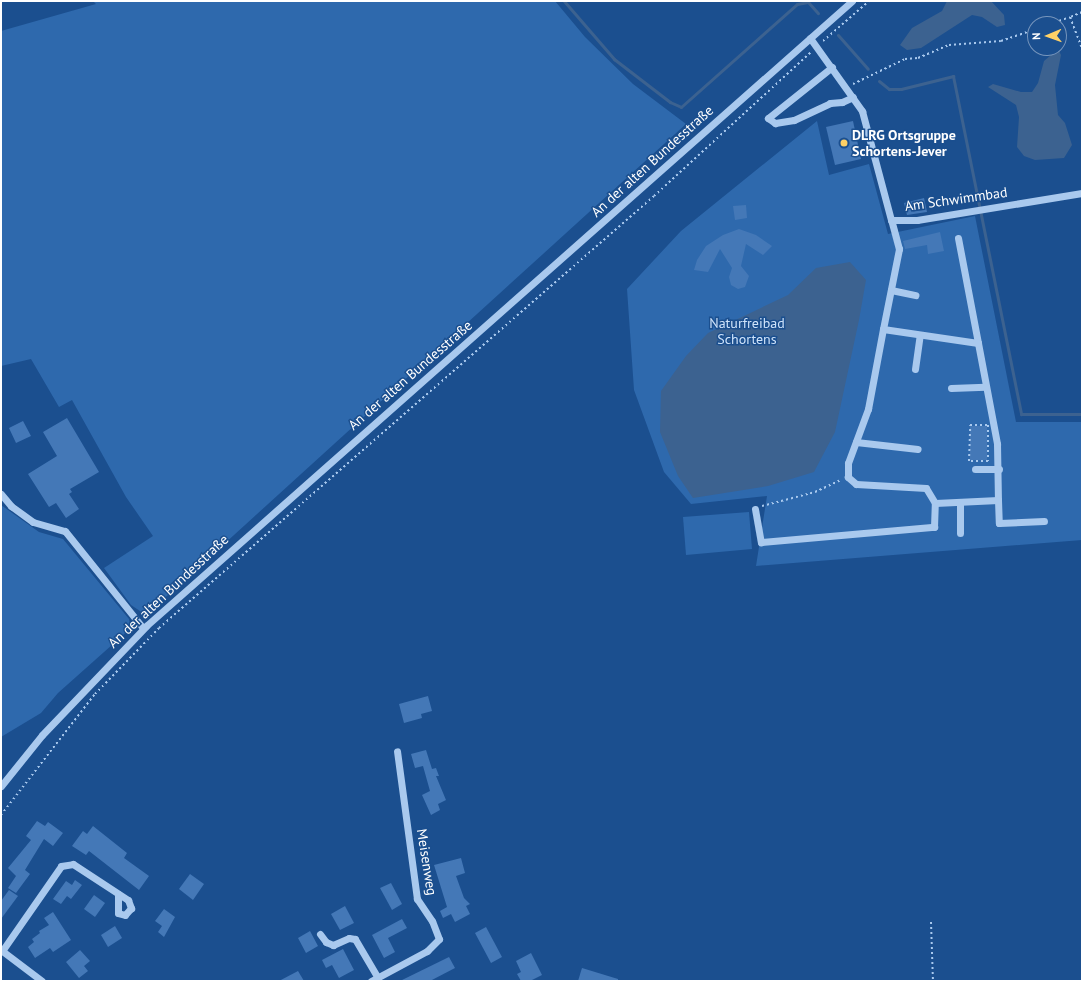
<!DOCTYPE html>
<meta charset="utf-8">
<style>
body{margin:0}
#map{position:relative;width:1083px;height:982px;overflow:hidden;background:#1b4f8f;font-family:"PT Sans",sans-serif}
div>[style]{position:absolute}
.green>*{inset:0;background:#2e69ad}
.water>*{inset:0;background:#3c6290}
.stream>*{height:3px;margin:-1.5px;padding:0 1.5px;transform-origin:1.5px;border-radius:1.5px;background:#3c6290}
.building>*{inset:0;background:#4478b7}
.path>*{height:2px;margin-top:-1px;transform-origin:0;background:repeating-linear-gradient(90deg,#a9c9ee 0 2px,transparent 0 5px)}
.minor>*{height:7px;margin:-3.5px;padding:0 3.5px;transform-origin:3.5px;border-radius:3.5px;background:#a9c9ee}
.dots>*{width:11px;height:11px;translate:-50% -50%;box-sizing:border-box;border:2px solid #1b4f8f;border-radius:50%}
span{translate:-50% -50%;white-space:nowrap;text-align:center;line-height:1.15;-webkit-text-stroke:3px #1b4f8f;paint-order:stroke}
.poi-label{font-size:14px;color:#fff;font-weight:700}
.left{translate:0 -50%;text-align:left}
.street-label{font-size:14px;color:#fff}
.park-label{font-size:14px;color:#cfe3fa}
.frame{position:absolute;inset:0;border:2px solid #fff;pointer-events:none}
.north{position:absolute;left:1027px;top:16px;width:40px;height:40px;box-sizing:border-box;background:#1b4f8f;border:1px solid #7695bc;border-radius:50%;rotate:268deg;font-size:11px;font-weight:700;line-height:16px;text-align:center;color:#fff}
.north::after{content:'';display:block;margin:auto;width:14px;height:18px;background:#ffd166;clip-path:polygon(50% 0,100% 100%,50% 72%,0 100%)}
</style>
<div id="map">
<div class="green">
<i style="clip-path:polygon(93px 1px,555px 1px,585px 37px,633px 84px,686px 124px,146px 615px,131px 605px,104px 568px,153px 536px,126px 497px,72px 400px,59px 407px,31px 359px,1px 366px,1px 31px,96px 4px)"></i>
<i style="clip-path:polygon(817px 121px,829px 175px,869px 164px,888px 234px,975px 216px,1016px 422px,1082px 422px,1082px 540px,756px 566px,767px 496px,691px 504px,664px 472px,634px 390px,627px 289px,681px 231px)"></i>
<i style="clip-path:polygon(1px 505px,39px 532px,63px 539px,129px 619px,131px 628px,58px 693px,41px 713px,1px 737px)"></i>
<i style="clip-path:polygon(749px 512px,752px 549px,686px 555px,683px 517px)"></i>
</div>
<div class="water">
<i style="clip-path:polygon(947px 1px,991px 1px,1004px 15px,1005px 25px,997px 27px,982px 17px,972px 15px,921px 48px,907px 50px,900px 45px,912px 28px,942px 11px)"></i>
<i style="clip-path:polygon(1058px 49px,1061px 55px,1055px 85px,1058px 115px,1065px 123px,1072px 145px,1064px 158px,1035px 160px,1024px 156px,1017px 147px,1019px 117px,1016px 105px,988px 87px,993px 84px,1021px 92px,1032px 92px,1038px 83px,1044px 61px)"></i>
<i style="clip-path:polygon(850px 262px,866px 280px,859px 320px,835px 432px,814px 472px,768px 486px,693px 498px,678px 476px,660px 432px,661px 391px,686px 356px,708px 333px,788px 295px,816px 268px)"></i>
</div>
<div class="stream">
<i style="left:564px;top:1px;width:77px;rotate:49.2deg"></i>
<i style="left:614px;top:59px;width:71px;rotate:37.5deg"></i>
<i style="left:670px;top:102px;width:12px;rotate:24deg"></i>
<i style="left:681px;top:107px;width:155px;rotate:-41.6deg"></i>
<i style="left:797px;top:4px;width:11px;rotate:-10deg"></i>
<i style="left:808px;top:2px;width:15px;rotate:48deg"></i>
<i style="left:838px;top:35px;width:45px;rotate:48.6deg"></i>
<i style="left:879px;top:81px;width:13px;rotate:39deg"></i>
<i style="left:889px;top:89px;width:12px"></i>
<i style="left:901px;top:89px;width:54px;rotate:-14deg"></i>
<i style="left:953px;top:76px;width:345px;rotate:78.6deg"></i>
<i style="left:1021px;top:414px;width:61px"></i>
</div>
<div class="building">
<i style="clip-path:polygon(853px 121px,861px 159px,835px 165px,826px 127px)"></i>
<i style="clip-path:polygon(924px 198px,927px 212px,907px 215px,904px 203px)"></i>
<i style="clip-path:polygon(746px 205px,747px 218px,735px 220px,733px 206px)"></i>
<i style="clip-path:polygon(739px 229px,756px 235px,772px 246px,763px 255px,746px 244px,741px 266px,749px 276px,745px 287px,738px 289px,731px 285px,729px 277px,732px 268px,720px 249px,708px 272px,694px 270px,697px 260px,706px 246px,723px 235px)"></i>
<i style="clip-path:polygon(940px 232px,944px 251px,928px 254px,927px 245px,905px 249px,903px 241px)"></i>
<i style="clip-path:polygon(67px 418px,99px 472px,70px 489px,72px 492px,69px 494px,79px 509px,66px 518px,56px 503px,49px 507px,28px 474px,57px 456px,43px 432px)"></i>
<i style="clip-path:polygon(23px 421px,31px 436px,16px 443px,9px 428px)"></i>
<i style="clip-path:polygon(970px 426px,987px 426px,987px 460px,970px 460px)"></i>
<i style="clip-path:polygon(428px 696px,432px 711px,421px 714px,422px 718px,404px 723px,399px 704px)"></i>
<i style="clip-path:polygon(426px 750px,432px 769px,436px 768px,439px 776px,436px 776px,446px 800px,438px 804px,440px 810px,431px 815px,422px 795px,430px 791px,423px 766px,415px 768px,411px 754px)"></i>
<i style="clip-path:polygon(37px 821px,45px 826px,48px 822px,63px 833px,53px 846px,44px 839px,25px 870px,30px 874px,16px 893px,8px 888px,16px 876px,8px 868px,31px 840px,26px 836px)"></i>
<i style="clip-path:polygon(93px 826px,127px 853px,124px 858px,149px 876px,139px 890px,89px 851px,86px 855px,72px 846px,83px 831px,87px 834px)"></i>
<i style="clip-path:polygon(461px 858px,465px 873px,456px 876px,464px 898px,470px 904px,466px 906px,470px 914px,455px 922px,451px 914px,443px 918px,440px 911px,447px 907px,434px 865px)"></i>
<i style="clip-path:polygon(190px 874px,204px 884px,193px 900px,179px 889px)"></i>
<i style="clip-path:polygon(75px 880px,82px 885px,71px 899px,67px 896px,61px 904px,53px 899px,66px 881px,72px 885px)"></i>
<i style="clip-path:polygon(391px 883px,402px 904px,392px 910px,380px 888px)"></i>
<i style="clip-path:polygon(9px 890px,18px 896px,1px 919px,1px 901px)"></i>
<i style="clip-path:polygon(94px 895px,105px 903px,95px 917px,84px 909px)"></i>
<i style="clip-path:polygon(345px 906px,354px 923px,340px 930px,331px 914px)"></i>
<i style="clip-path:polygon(164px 909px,175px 917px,164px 937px,158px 932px,162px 926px,155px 921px)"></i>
<i style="clip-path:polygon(53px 912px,71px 940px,53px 952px,50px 948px,35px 958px,28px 947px,34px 942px,32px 939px,40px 933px,39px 931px,49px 925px,44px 918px)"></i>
<i style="clip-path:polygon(402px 919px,407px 928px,388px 938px,395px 952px,384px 958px,372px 935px)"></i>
<i style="clip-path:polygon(115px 926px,122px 938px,108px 947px,101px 935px)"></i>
<i style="clip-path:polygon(486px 927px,502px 957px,491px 963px,475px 933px)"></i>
<i style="clip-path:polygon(310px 931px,318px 946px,306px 953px,298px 938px)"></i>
<i style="clip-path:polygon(343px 949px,354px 970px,339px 978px,332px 965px,326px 968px,322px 960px)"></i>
<i style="clip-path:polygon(80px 950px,90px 961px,84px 966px,88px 971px,79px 978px,66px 962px)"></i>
<i style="clip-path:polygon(531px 953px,542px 975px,530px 981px,521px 981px,517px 974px,521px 972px,516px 961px)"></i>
<i style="clip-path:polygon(449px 957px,455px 968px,430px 981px,400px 981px)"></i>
<i style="clip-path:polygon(582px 968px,618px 979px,618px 981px,578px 981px)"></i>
<i style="clip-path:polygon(298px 971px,304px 981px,279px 981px)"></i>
</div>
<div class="path">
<i style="left:1082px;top:12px;width:13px;rotate:157deg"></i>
<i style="left:1070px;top:17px;width:33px;rotate:69deg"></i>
<i style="left:1050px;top:24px;width:21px;rotate:-19deg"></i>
<i style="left:823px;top:41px;width:61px;rotate:-41deg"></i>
<i style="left:853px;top:84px;width:58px;rotate:-25.7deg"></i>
<i style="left:905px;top:59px;width:13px;rotate:-4deg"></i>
<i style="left:918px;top:58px;width:34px;rotate:-23deg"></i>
<i style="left:949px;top:45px;width:52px;rotate:-4.4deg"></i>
<i style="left:1001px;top:41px;width:36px;rotate:-19deg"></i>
<i style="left:970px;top:425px;width:18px"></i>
<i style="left:988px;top:425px;width:36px;rotate:90deg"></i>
<i style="left:988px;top:461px;width:19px;rotate:180deg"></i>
<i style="left:969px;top:461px;width:36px;rotate:-88deg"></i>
<i style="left:762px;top:506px;width:55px;rotate:-14.8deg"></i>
<i style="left:815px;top:492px;width:29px;rotate:-25deg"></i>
<i style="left:1px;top:815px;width:153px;rotate:-52.2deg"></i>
<i style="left:95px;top:694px;width:92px;rotate:-45.9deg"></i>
<i style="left:159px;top:628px;width:657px;rotate:-41.11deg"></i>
<i style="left:654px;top:196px;width:213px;rotate:-42.5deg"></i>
<i style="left:931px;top:922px;width:59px;rotate:88.1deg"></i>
</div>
<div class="minor">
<i style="left:810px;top:38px;width:90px;rotate:54.5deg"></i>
<i style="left:862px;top:111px;width:113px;rotate:75.1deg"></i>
<i style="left:891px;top:220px;width:26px"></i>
<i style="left:917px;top:220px;width:167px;rotate:-9.3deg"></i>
<i style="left:832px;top:67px;width:82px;rotate:141.4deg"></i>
<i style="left:768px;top:118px;width:9px;rotate:36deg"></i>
<i style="left:775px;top:123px;width:19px;rotate:-9deg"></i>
<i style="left:794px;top:120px;width:40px;rotate:-25deg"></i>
<i style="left:830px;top:103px;width:12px;rotate:-5deg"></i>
<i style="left:842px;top:102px;width:12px;rotate:-24deg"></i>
<i style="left:958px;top:238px;width:107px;rotate:79.2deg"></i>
<i style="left:891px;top:290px;width:25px;rotate:12deg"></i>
<i style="left:883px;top:329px;width:96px;rotate:8.4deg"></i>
<i style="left:978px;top:343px;width:103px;rotate:79.3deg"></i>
<i style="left:997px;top:444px;width:56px;rotate:89deg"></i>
<i style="left:998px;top:500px;width:63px;rotate:177.3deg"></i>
<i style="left:935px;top:503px;width:17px;rotate:-121deg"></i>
<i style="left:926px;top:488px;width:70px;rotate:-176.7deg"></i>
<i style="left:856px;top:484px;width:11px;rotate:-139deg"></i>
<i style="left:848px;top:477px;width:14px;rotate:-90deg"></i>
<i style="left:848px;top:463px;width:58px;rotate:-69.7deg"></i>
<i style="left:868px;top:409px;width:81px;rotate:-79.4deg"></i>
<i style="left:883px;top:329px;width:82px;rotate:-78.7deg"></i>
<i style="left:899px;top:249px;width:30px;rotate:-105deg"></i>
<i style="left:915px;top:369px;width:34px;rotate:-82deg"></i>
<i style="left:951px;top:388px;width:34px;rotate:-2deg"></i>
<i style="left:856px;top:442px;width:62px;rotate:6.4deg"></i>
<i style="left:975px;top:469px;width:24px"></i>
<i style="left:1px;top:494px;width:16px;rotate:50deg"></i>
<i style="left:11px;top:506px;width:27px;rotate:36deg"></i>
<i style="left:33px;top:522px;width:33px;rotate:16deg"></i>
<i style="left:65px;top:531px;width:124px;rotate:51.2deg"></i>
<i style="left:998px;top:500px;width:23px;rotate:88deg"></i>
<i style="left:999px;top:523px;width:45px;rotate:-2.5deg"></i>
<i style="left:755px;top:509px;width:34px;rotate:80deg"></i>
<i style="left:761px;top:542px;width:174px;rotate:-5deg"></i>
<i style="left:934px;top:527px;width:24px;rotate:-88deg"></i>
<i style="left:960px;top:533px;width:31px;rotate:-90deg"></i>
<i style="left:1px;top:786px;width:65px;rotate:-51.2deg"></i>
<i style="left:42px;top:735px;width:151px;rotate:-46.3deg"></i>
<i style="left:146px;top:626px;width:943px;rotate:-41.52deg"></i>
<i style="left:320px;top:934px;width:10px;rotate:53deg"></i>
<i style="left:326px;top:942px;width:8px;rotate:23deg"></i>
<i style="left:333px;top:945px;width:17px;rotate:-24deg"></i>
<i style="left:349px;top:938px;width:6px;rotate:9deg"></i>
<i style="left:355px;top:939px;width:45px;rotate:59.5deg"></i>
<i style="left:1px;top:950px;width:51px;rotate:37.1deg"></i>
<i style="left:2px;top:951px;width:103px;rotate:-55.2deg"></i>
<i style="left:61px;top:866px;width:12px;rotate:-9deg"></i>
<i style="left:73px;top:864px;width:66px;rotate:33.2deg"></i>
<i style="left:128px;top:900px;width:9px;rotate:69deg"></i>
<i style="left:131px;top:908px;width:9px;rotate:131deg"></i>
<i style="left:125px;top:915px;width:7px;rotate:-164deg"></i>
<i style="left:118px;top:913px;width:19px;rotate:-90deg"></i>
<i style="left:371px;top:981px;width:64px;rotate:-28.2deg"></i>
<i style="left:427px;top:951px;width:17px;rotate:-45deg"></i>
<i style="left:439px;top:939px;width:19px;rotate:-111deg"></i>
<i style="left:432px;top:921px;width:27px;rotate:-124deg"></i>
<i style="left:417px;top:899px;width:149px;rotate:-97.7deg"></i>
</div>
<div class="dots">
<i style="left:844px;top:143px;background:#ffd166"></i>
</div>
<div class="poi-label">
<span class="left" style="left:852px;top:143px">DLRG Ortsgruppe<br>Schortens-Jever</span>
</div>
<div class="street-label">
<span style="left:652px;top:161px;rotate:-42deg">An der alten Bundesstraße</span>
<span style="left:956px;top:199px;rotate:-8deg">Am Schwimmbad</span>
<span style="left:410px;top:375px;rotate:-41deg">An der alten Bundesstraße</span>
<span style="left:168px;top:591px;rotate:-43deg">An der alten Bundesstraße</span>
<span style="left:427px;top:862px;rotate:81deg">Meisenweg</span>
</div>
<div class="park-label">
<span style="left:747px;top:331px">Naturfreibad<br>Schortens</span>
</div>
<div class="frame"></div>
<div class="north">N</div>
</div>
